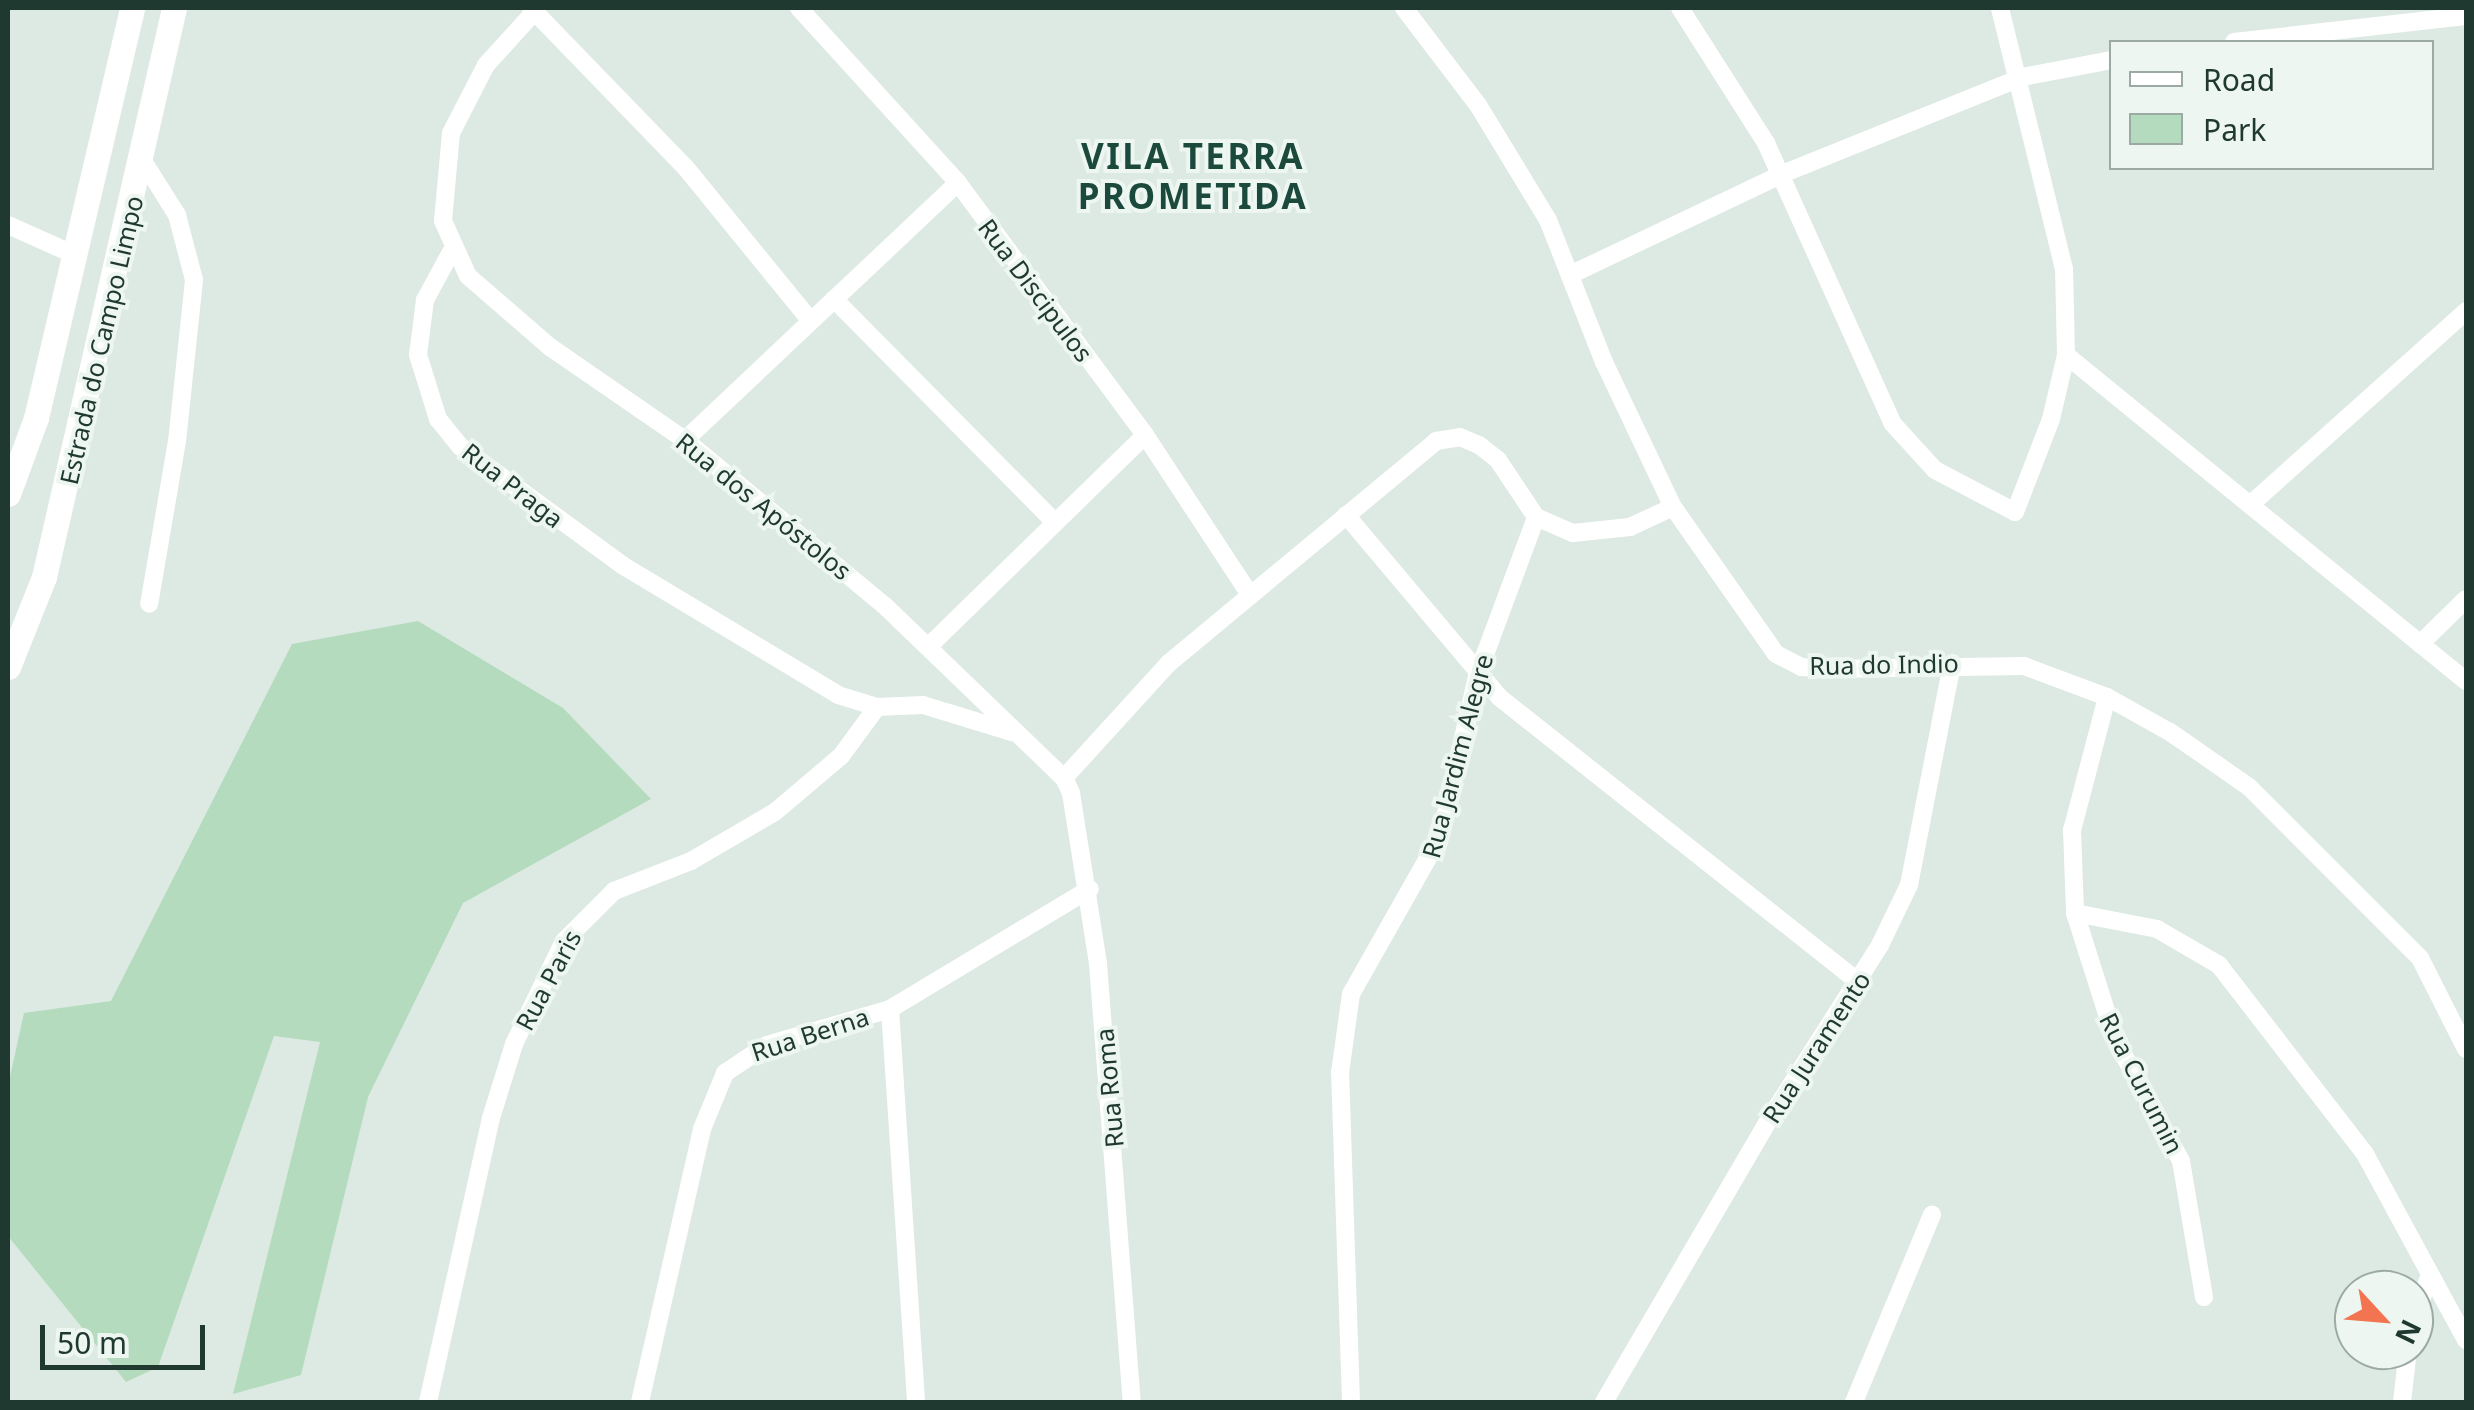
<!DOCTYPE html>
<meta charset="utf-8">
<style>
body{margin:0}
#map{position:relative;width:2474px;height:1410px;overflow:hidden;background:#dde9e3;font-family:"Noto Sans",sans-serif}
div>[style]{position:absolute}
.green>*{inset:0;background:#b5dbbe}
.street>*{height:18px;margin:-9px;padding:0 9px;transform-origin:9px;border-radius:9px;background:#fff}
.secondary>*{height:25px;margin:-12.5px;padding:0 12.5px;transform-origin:12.5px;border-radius:12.5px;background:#fff}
span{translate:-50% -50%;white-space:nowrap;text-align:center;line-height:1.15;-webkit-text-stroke:8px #edf6f1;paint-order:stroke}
.street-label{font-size:25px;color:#1f3931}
.district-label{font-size:35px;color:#1b4a3d;font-weight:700;letter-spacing:2.5px}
.frame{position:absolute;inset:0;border:10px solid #1f3931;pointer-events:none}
.legend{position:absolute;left:2109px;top:40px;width:325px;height:130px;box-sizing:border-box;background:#edf6f1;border:2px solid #9baaa4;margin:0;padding:12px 18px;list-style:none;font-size:30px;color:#1f3931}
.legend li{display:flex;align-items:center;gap:20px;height:50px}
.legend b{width:50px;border:2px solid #9baaa4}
.north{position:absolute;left:2334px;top:1270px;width:100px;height:100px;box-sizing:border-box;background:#edf6f1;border:2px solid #9baaa4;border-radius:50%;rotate:116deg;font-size:28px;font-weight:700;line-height:40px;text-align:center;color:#1f3931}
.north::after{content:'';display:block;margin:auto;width:35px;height:45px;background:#f37451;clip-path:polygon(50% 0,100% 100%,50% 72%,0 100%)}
.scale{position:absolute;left:40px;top:1325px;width:165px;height:45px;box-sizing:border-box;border:5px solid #1f3931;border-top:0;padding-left:12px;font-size:30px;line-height:35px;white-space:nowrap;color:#1f3931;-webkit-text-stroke:8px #edf6f1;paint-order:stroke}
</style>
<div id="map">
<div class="green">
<i style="clip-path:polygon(418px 621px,563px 708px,651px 799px,463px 903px,368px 1097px,301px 1375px,233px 1394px,320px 1042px,274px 1036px,158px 1367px,126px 1382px,8px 1236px,8px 1086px,24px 1013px,111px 1001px,292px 644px)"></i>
</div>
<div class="street">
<i style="left:531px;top:8px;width:223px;rotate:45.9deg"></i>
<i style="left:686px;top:168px;width:195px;rotate:50.8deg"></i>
<i style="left:799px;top:8px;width:236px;rotate:47.7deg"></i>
<i style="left:958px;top:183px;width:314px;rotate:53.4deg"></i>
<i style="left:1145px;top:435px;width:188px;rotate:56.7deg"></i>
<i style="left:1404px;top:8px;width:122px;rotate:52.7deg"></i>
<i style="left:1478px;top:105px;width:135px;rotate:58.7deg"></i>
<i style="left:1548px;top:220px;width:153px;rotate:68.5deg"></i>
<i style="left:1604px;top:362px;width:161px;rotate:64.6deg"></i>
<i style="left:1673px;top:507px;width:179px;rotate:55deg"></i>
<i style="left:1776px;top:654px;width:28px;rotate:27deg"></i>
<i style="left:1801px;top:667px;width:27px;rotate:4deg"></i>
<i style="left:1828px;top:669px;width:196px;rotate:-0.9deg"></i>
<i style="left:2024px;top:666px;width:89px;rotate:20.5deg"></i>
<i style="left:2107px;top:697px;width:72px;rotate:29.1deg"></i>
<i style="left:2170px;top:732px;width:96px;rotate:34.8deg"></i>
<i style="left:2249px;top:787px;width:242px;rotate:45deg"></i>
<i style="left:2420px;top:958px;width:102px;rotate:63.2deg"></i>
<i style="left:1680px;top:8px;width:160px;rotate:57.5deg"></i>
<i style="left:1766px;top:143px;width:308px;rotate:65.7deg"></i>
<i style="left:1893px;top:424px;width:62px;rotate:47.6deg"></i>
<i style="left:1935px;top:470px;width:90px;rotate:27.7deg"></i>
<i style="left:2015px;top:512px;width:100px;rotate:-68.8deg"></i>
<i style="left:2051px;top:419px;width:66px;rotate:-76.8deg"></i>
<i style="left:2066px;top:355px;width:86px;rotate:-91.3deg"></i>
<i style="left:2064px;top:269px;width:269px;rotate:-103.8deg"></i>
<i style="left:535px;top:11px;width:73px;rotate:132.2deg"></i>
<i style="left:486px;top:65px;width:76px;rotate:117.2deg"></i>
<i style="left:451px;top:133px;width:88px;rotate:95.2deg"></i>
<i style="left:443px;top:221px;width:60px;rotate:65.6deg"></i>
<i style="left:468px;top:276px;width:108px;rotate:40.9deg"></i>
<i style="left:550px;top:347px;width:164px;rotate:34.6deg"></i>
<i style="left:685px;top:440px;width:260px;rotate:39.7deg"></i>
<i style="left:885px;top:606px;width:248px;rotate:43.9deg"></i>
<i style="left:1064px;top:778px;width:17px;rotate:65deg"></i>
<i style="left:1071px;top:793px;width:173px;rotate:81deg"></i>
<i style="left:1098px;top:964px;width:439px;rotate:85.6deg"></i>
<i style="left:2234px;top:42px;width:233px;rotate:-6.4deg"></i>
<i style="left:143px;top:161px;width:64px;rotate:57.8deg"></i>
<i style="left:177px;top:215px;width:67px;rotate:75.3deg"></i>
<i style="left:194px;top:280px;width:162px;rotate:96deg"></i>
<i style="left:177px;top:441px;width:165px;rotate:99.7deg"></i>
<i style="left:8px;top:225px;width:73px;rotate:24.1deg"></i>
<i style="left:451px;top:252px;width:55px;rotate:118.4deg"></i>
<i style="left:425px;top:300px;width:55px;rotate:97.3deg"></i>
<i style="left:418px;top:355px;width:67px;rotate:72.6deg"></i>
<i style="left:438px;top:419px;width:36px;rotate:51deg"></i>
<i style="left:461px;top:447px;width:200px;rotate:36.2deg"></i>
<i style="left:622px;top:565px;width:252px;rotate:31deg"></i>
<i style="left:838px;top:695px;width:41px;rotate:17.1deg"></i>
<i style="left:877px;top:707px;width:46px;rotate:-2.5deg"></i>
<i style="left:923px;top:705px;width:93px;rotate:16.9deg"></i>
<i style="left:1574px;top:273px;width:228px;rotate:-25.4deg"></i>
<i style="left:1780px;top:175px;width:261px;rotate:-22deg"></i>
<i style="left:2022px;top:77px;width:92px;rotate:-10.7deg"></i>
<i style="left:834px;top:299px;width:310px;rotate:45.3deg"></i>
<i style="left:2066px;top:355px;width:516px;rotate:39.18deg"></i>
<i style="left:685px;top:440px;width:375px;rotate:-43.3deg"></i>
<i style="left:2250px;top:505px;width:290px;rotate:-41.9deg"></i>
<i style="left:1346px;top:515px;width:238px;rotate:49.9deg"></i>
<i style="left:1499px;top:697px;width:458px;rotate:38.4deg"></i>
<i style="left:2420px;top:644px;width:64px;rotate:-44.4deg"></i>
<i style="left:929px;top:646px;width:302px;rotate:-44.3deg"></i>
<i style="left:2107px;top:697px;width:138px;rotate:104.7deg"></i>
<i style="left:2072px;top:830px;width:83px;rotate:87.9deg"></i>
<i style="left:2075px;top:913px;width:132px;rotate:72.4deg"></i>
<i style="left:2115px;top:1039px;width:139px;rotate:61.6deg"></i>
<i style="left:2181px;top:1161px;width:138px;rotate:80.4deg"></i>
<i style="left:1064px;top:778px;width:156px;rotate:-47.6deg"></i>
<i style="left:1169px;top:663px;width:347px;rotate:-39.7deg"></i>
<i style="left:1436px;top:441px;width:24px;rotate:-9deg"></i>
<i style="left:1460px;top:437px;width:21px;rotate:23deg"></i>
<i style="left:1479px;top:445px;width:24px;rotate:38deg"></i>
<i style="left:1498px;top:460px;width:69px;rotate:56.3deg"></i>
<i style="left:1536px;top:517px;width:40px;rotate:23.4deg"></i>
<i style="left:1573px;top:533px;width:57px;rotate:-6deg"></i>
<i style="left:1630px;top:527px;width:47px;rotate:-24.9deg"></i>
<i style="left:2075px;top:913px;width:84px;rotate:11deg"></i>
<i style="left:2157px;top:929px;width:72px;rotate:30.1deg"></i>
<i style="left:2219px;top:965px;width:239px;rotate:52.3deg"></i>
<i style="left:2365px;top:1154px;width:212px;rotate:61.5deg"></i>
<i style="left:890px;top:1009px;width:394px;rotate:86.2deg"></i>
<i style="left:2414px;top:1321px;width:46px;rotate:-71.2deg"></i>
<i style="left:428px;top:1402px;width:291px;rotate:-77.5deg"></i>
<i style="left:491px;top:1118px;width:77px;rotate:-72.7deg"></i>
<i style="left:514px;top:1044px;width:114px;rotate:-64.1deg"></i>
<i style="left:564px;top:941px;width:71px;rotate:-45deg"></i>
<i style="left:614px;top:891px;width:83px;rotate:-21.3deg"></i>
<i style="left:691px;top:861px;width:97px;rotate:-30.3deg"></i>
<i style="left:775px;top:812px;width:87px;rotate:-40.3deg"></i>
<i style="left:841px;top:756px;width:61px;rotate:-53.7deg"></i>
<i style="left:640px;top:1402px;width:280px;rotate:-77.2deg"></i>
<i style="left:702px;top:1129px;width:61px;rotate:-67.7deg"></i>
<i style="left:725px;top:1073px;width:50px;rotate:-33.7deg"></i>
<i style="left:767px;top:1045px;width:128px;rotate:-16.3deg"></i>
<i style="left:890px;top:1009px;width:233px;rotate:-31deg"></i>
<i style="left:1351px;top:1402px;width:329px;rotate:-91.9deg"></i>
<i style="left:1340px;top:1073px;width:80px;rotate:-82.1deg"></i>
<i style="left:1351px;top:994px;width:183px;rotate:-60.5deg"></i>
<i style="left:1441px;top:835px;width:163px;rotate:-77.2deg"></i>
<i style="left:1477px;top:676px;width:170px;rotate:-69.6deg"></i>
<i style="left:1604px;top:1402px;width:325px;rotate:-59.7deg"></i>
<i style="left:1768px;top:1121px;width:209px;rotate:-57.5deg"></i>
<i style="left:1880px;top:945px;width:67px;rotate:-64.2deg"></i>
<i style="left:1909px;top:885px;width:226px;rotate:-79deg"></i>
<i style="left:1854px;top:1402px;width:203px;rotate:-67.4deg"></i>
<i style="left:2402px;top:1402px;width:52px;rotate:-83.4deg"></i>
</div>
<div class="secondary">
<i style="left:8px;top:494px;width:81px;rotate:-69.8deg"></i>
<i style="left:36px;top:418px;width:421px;rotate:-76.8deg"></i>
<i style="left:8px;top:667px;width:97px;rotate:-68.2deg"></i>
<i style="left:44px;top:577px;width:584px;rotate:-77.13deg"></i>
</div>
<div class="street-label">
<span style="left:1036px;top:290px;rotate:53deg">Rua Discipulos</span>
<span style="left:101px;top:340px;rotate:-77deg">Estrada do Campo Limpo</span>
<span style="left:513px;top:485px;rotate:38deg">Rua Praga</span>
<span style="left:764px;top:506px;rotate:39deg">Rua dos Apóstolos</span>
<span style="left:1884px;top:664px;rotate:-1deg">Rua do Indio</span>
<span style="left:1457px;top:756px;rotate:-75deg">Rua Jardim Alegre</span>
<span style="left:548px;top:980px;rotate:-62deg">Rua Paris</span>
<span style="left:810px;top:1034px;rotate:-18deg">Rua Berna</span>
<span style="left:1816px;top:1047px;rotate:-57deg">Rua Juramento</span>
<span style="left:2142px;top:1083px;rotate:63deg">Rua Curumin</span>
<span style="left:1109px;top:1088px;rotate:-95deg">Rua Roma</span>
</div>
<div class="district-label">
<span style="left:1193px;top:176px">VILA TERRA<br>PROMETIDA</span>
</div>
<div class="frame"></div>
<ul class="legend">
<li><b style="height:12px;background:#fff"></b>Road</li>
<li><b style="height:28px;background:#b5dbbe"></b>Park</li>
</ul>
<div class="north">N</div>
<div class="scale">50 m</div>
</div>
